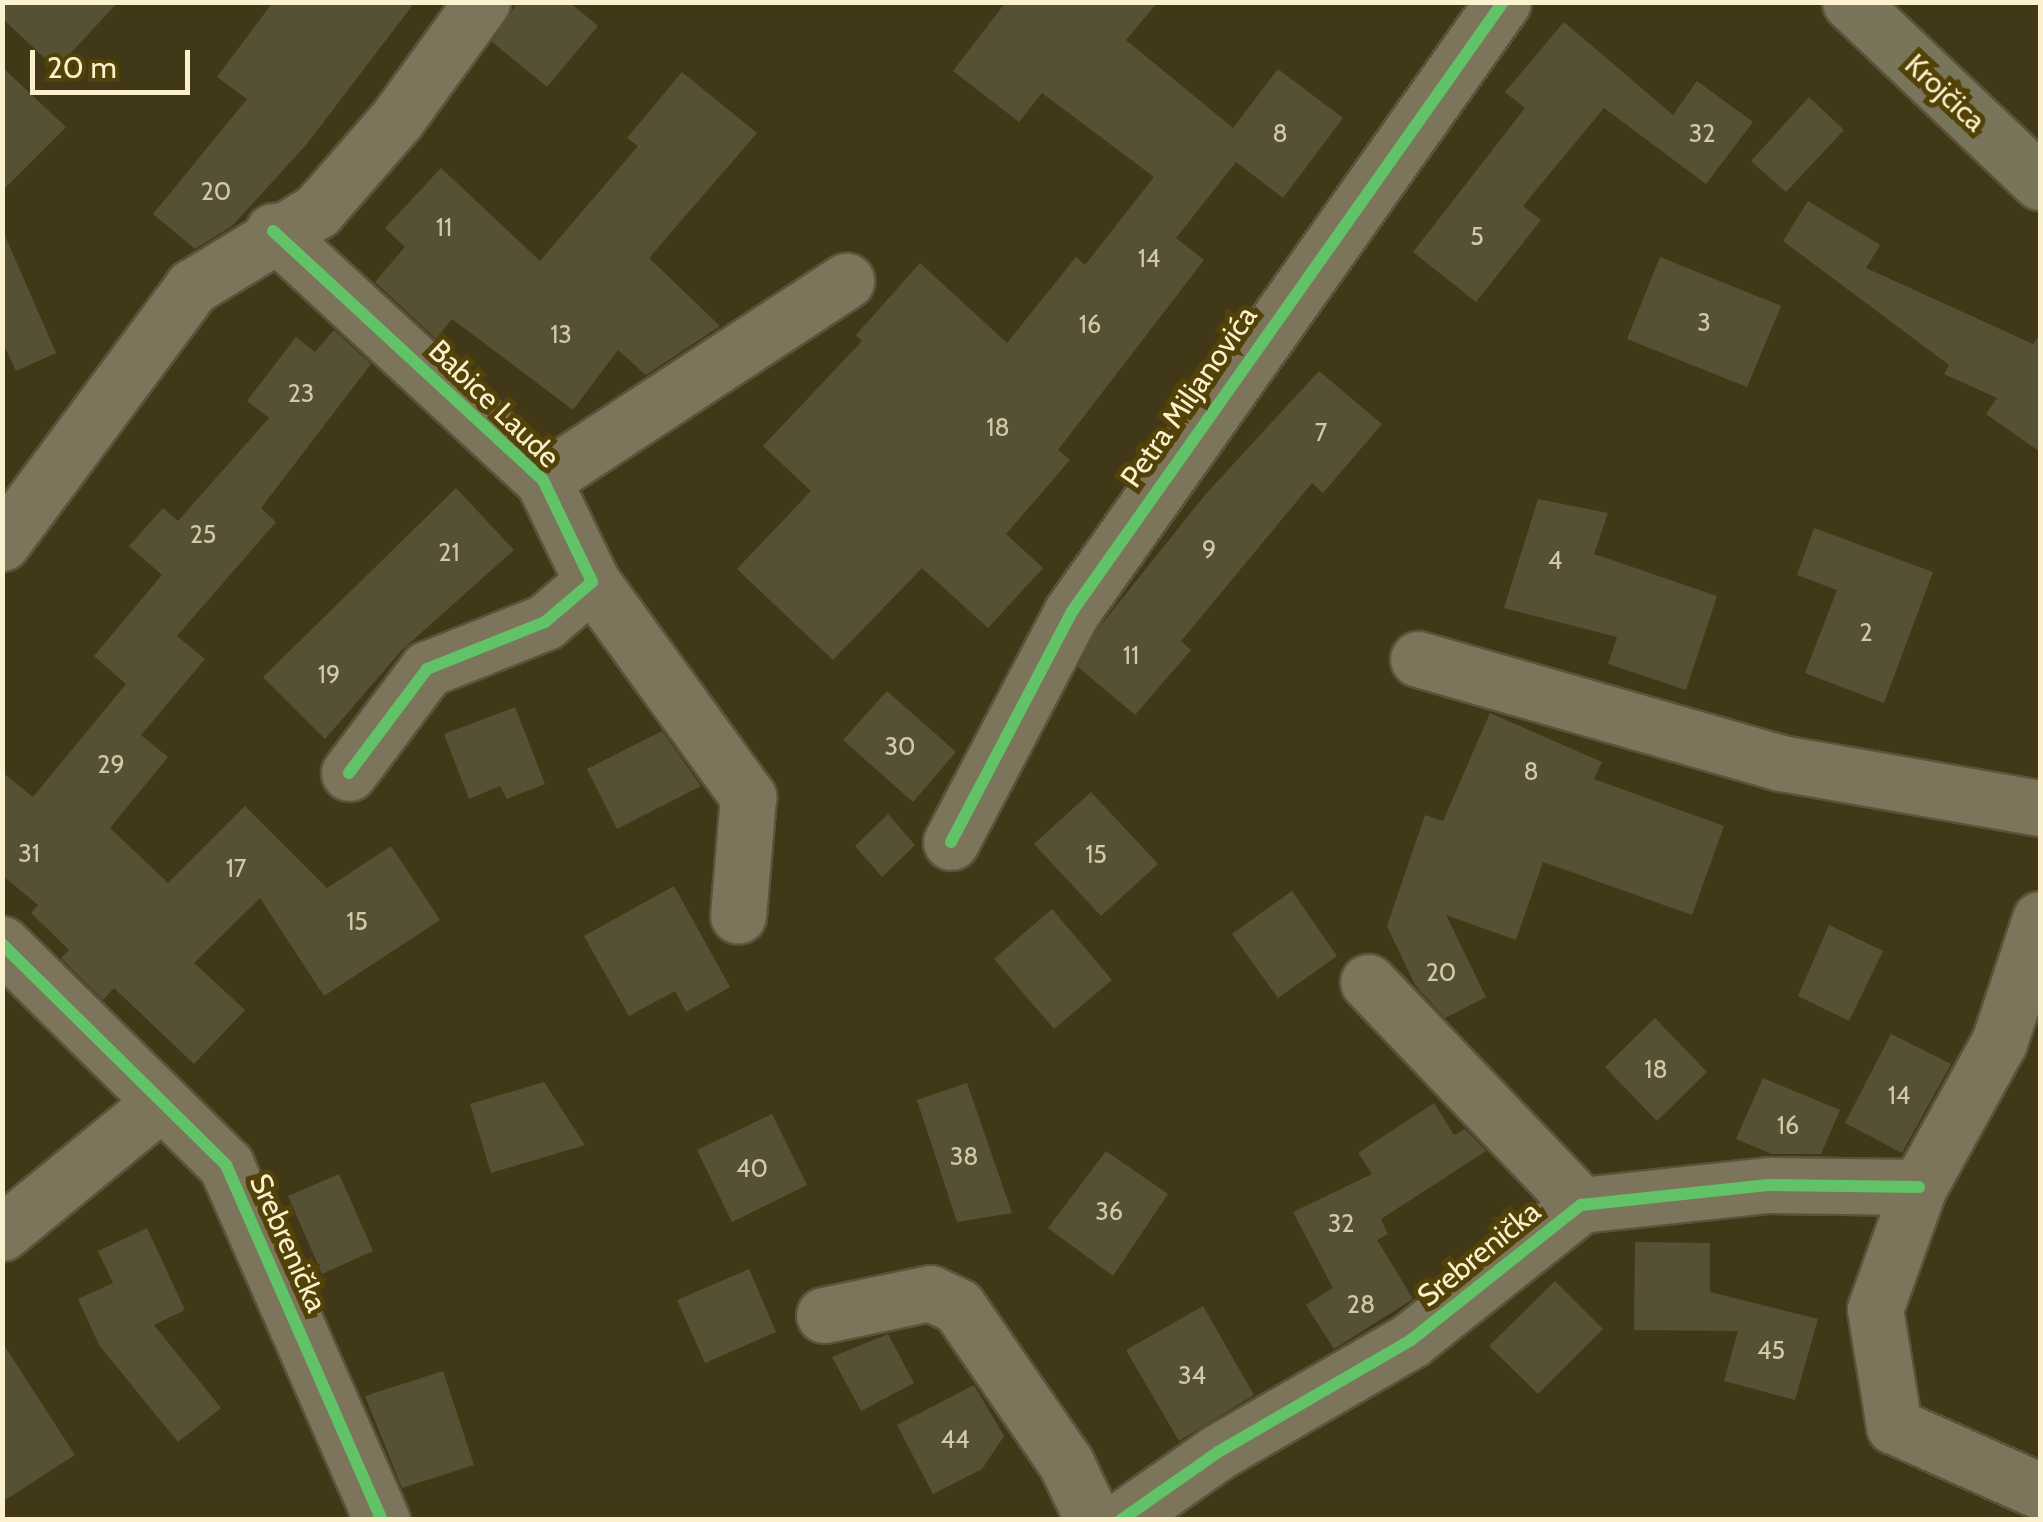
<!DOCTYPE html>
<meta charset="utf-8">
<style>
body{margin:0}
#map{position:relative;width:2043px;height:1522px;overflow:hidden;background:#413818;font-family:Cabin,sans-serif}
div>[style]{position:absolute}
.building>*{inset:0;background:#565135}
.roads{filter:drop-shadow(2px 0 #5a533a) drop-shadow(-2px 0 #5a533a) drop-shadow(0 2px #5a533a) drop-shadow(0 -2px #5a533a)}
.minor>*{height:55px;margin:-27.5px;padding:0 27.5px;transform-origin:27.5px;border-radius:27.5px;background:#7c745b}
.secondary>*{height:55px;margin:-27.5px;padding:0 27.5px;transform-origin:27.5px;border-radius:27.5px;background:#78755b}
.cycleway>*{height:12px;margin:-6px;padding:0 6px;transform-origin:6px;border-radius:6px;background:#61c268}
span{translate:-50% -50%;white-space:nowrap;text-align:center;line-height:1.15;-webkit-text-stroke:10px #524207;paint-order:stroke}
.number-label{font-size:25px;color:#d2c9a8}
.number-label span{-webkit-text-stroke-width:0}
.street-label{font-size:30px;color:#fcf1ce}
.frame{position:absolute;inset:0;border:5px solid #fcf1ce;pointer-events:none}
.scale{position:absolute;left:30px;top:50px;width:160px;height:45px;box-sizing:border-box;border:5px solid #fcf1ce;border-top:0;padding-left:12px;font-size:30px;line-height:35px;white-space:nowrap;color:#fcf1ce;-webkit-text-stroke:8px #524207;paint-order:stroke}
</style>
<div id="map">
<div class="building">
<i style="clip-path:polygon(2px 2px,118px 2px,56px 69px,2px 18px)"></i>
<i style="clip-path:polygon(273px 2px,415px 2px,306px 145px,232px 226px,195px 249px,153px 214px,247px 99px,217px 77px)"></i>
<i style="clip-path:polygon(518px 2px,569px 2px,598px 26px,547px 87px,492px 42px)"></i>
<i style="clip-path:polygon(1006px 2px,1158px 2px,1126px 40px,1233px 128px,1278px 69px,1343px 118px,1283px 198px,1236px 162px,1176px 238px,1204px 260px,1058px 450px,1070px 460px,1006px 534px,1043px 568px,988px 628px,922px 568px,833px 660px,737px 569px,811px 491px,763px 446px,862px 341px,856px 335px,920px 263px,1007px 343px,1076px 257px,1085px 265px,1154px 177px,1042px 93px,1019px 122px,953px 71px)"></i>
<i style="clip-path:polygon(1564px 22px,1673px 115px,1697px 81px,1753px 122px,1706px 184px,1604px 108px,1523px 206px,1541px 220px,1476px 302px,1413px 252px,1525px 108px,1505px 92px)"></i>
<i style="clip-path:polygon(2px 67px,66px 127px,2px 191px)"></i>
<i style="clip-path:polygon(682px 72px,757px 133px,649px 258px,720px 326px,646px 375px,618px 350px,573px 410px,452px 319px,436px 339px,375px 282px,405px 247px,385px 228px,441px 168px,540px 261px,638px 146px,627px 138px)"></i>
<i style="clip-path:polygon(1809px 97px,1844px 130px,1786px 192px,1751px 161px)"></i>
<i style="clip-path:polygon(1808px 201px,1880px 245px,1866px 268px,2033px 344px,2040px 334px,2040px 452px,1986px 414px,1997px 398px,1944px 374px,1949px 365px,1783px 241px)"></i>
<i style="clip-path:polygon(2px 229px,56px 353px,16px 371px,2px 341px)"></i>
<i style="clip-path:polygon(1660px 257px,1781px 306px,1747px 387px,1627px 339px)"></i>
<i style="clip-path:polygon(334px 330px,371px 364px,261px 508px,276px 522px,177px 636px,205px 659px,141px 735px,168px 757px,110px 828px,168px 883px,245px 806px,327px 888px,391px 846px,440px 920px,324px 996px,260px 898px,194px 963px,245px 1010px,194px 1064px,114px 988px,103px 1000px,61px 958px,69px 950px,31px 913px,38px 905px,2px 875px,2px 772px,33px 797px,126px 684px,94px 656px,162px 575px,129px 546px,163px 508px,178px 521px,269px 418px,247px 401px,296px 337px,315px 352px)"></i>
<i style="clip-path:polygon(1319px 371px,1382px 424px,1323px 493px,1312px 483px,1181px 641px,1191px 650px,1135px 715px,1078px 667px,1097px 630px,1205px 495px)"></i>
<i style="clip-path:polygon(456px 488px,514px 550px,402px 650px,325px 739px,263px 677px)"></i>
<i style="clip-path:polygon(1538px 499px,1608px 513px,1594px 554px,1717px 596px,1686px 690px,1608px 664px,1617px 637px,1504px 608px)"></i>
<i style="clip-path:polygon(1814px 528px,1933px 572px,1884px 703px,1805px 673px,1837px 590px,1797px 575px)"></i>
<i style="clip-path:polygon(887px 691px,956px 752px,913px 802px,843px 740px)"></i>
<i style="clip-path:polygon(515px 707px,545px 784px,507px 799px,500px 786px,469px 799px,444px 734px)"></i>
<i style="clip-path:polygon(1490px 713px,1602px 762px,1594px 779px,1724px 826px,1692px 915px,1543px 862px,1516px 940px,1446px 915px,1486px 997px,1445px 1018px,1415px 985px,1387px 926px,1425px 815px,1443px 821px)"></i>
<i style="clip-path:polygon(662px 731px,701px 786px,617px 829px,587px 769px)"></i>
<i style="clip-path:polygon(1091px 792px,1158px 864px,1101px 916px,1034px 844px)"></i>
<i style="clip-path:polygon(888px 814px,915px 845px,882px 877px,855px 846px)"></i>
<i style="clip-path:polygon(674px 886px,730px 987px,686px 1012px,675px 991px,629px 1016px,584px 936px)"></i>
<i style="clip-path:polygon(1292px 891px,1337px 956px,1278px 998px,1232px 934px)"></i>
<i style="clip-path:polygon(1052px 909px,1112px 980px,1054px 1029px,994px 959px)"></i>
<i style="clip-path:polygon(1829px 925px,1883px 951px,1849px 1021px,1798px 996px)"></i>
<i style="clip-path:polygon(1655px 1018px,1707px 1072px,1657px 1121px,1605px 1067px)"></i>
<i style="clip-path:polygon(1891px 1034px,1951px 1064px,1902px 1153px,1845px 1123px)"></i>
<i style="clip-path:polygon(1763px 1078px,1840px 1110px,1821px 1154px,1772px 1154px,1736px 1139px)"></i>
<i style="clip-path:polygon(544px 1082px,585px 1145px,491px 1173px,470px 1104px)"></i>
<i style="clip-path:polygon(967px 1083px,1012px 1213px,957px 1222px,917px 1100px)"></i>
<i style="clip-path:polygon(1434px 1103px,1454px 1135px,1465px 1129px,1486px 1151px,1381px 1219px,1388px 1234px,1377px 1240px,1413px 1299px,1334px 1349px,1306px 1305px,1333px 1288px,1293px 1212px,1372px 1174px,1358px 1153px)"></i>
<i style="clip-path:polygon(772px 1114px,807px 1185px,732px 1222px,697px 1150px)"></i>
<i style="clip-path:polygon(1106px 1151px,1168px 1194px,1113px 1276px,1048px 1228px)"></i>
<i style="clip-path:polygon(339px 1174px,373px 1251px,322px 1274px,288px 1196px)"></i>
<i style="clip-path:polygon(147px 1228px,185px 1310px,154px 1325px,221px 1408px,178px 1442px,99px 1345px,78px 1299px,113px 1283px,98px 1251px)"></i>
<i style="clip-path:polygon(1635px 1242px,1710px 1243px,1710px 1292px,1818px 1319px,1795px 1400px,1724px 1381px,1738px 1331px,1634px 1330px)"></i>
<i style="clip-path:polygon(749px 1269px,776px 1332px,705px 1363px,677px 1300px)"></i>
<i style="clip-path:polygon(1555px 1281px,1603px 1329px,1538px 1394px,1489px 1346px)"></i>
<i style="clip-path:polygon(1203px 1306px,1254px 1395px,1179px 1441px,1126px 1350px)"></i>
<i style="clip-path:polygon(888px 1334px,914px 1383px,861px 1411px,832px 1357px)"></i>
<i style="clip-path:polygon(2px 1342px,75px 1455px,2px 1502px)"></i>
<i style="clip-path:polygon(443px 1371px,474px 1465px,402px 1488px,365px 1396px)"></i>
<i style="clip-path:polygon(974px 1385px,1004px 1436px,982px 1469px,933px 1494px,897px 1425px)"></i>
</div>
<div class="roads">
<div class="minor">
<i style="left:273px;top:231px;width:367px;rotate:42.7deg"></i>
<i style="left:543px;top:480px;width:113px;rotate:64.3deg"></i>
<i style="left:592px;top:582px;width:62px;rotate:139.6deg"></i>
<i style="left:545px;top:622px;width:127px;rotate:158.3deg"></i>
<i style="left:427px;top:669px;width:130px;rotate:126.9deg"></i>
<i style="left:543px;top:480px;width:363px;rotate:-33.3deg"></i>
<i style="left:2px;top:543px;width:319px;rotate:-53.4deg"></i>
<i style="left:192px;top:287px;width:146px;rotate:-31.3deg"></i>
<i style="left:317px;top:211px;width:122px;rotate:-49deg"></i>
<i style="left:397px;top:119px;width:145px;rotate:-54deg"></i>
<i style="left:592px;top:582px;width:266px;rotate:54deg"></i>
<i style="left:748px;top:797px;width:119px;rotate:94.8deg"></i>
<i style="left:1418px;top:659px;width:378px;rotate:16deg"></i>
<i style="left:1781px;top:763px;width:263px;rotate:9.9deg"></i>
<i style="left:951px;top:842px;width:259px;rotate:-62.3deg"></i>
<i style="left:1071px;top:613px;width:748px;rotate:-54.74deg"></i>
<i style="left:2040px;top:919px;width:130px;rotate:108.4deg"></i>
<i style="left:1999px;top:1042px;width:166px;rotate:118.9deg"></i>
<i style="left:1919px;top:1187px;width:130px;rotate:109.8deg"></i>
<i style="left:1875px;top:1309px;width:119px;rotate:80.8deg"></i>
<i style="left:1894px;top:1426px;width:160px;rotate:24deg"></i>
<i style="left:2px;top:944px;width:315px;rotate:44.6deg"></i>
<i style="left:226px;top:1165px;width:388px;rotate:66.3deg"></i>
<i style="left:1368px;top:982px;width:308px;rotate:46.3deg"></i>
<i style="left:2px;top:1233px;width:205px;rotate:-39.4deg"></i>
<i style="left:824px;top:1315px;width:108px;rotate:-11.7deg"></i>
<i style="left:930px;top:1293px;width:31px;rotate:25deg"></i>
<i style="left:958px;top:1306px;width:191px;rotate:55.5deg"></i>
<i style="left:1066px;top:1463px;width:63px;rotate:64.7deg"></i>
<i style="left:1121px;top:1520px;width:118px;rotate:-35deg"></i>
<i style="left:1218px;top:1452px;width:223px;rotate:-30.1deg"></i>
<i style="left:1411px;top:1340px;width:217px;rotate:-38.5deg"></i>
<i style="left:1581px;top:1205px;width:188px;rotate:-6.1deg"></i>
<i style="left:1768px;top:1185px;width:151px;rotate:0.8deg"></i>
</div>
<div class="secondary">
<i style="left:1850px;top:2px;width:262px;rotate:43.5deg"></i>
</div>
</div>
<div class="cycleway">
<i style="left:273px;top:231px;width:367px;rotate:42.7deg"></i>
<i style="left:543px;top:480px;width:113px;rotate:64.3deg"></i>
<i style="left:592px;top:582px;width:62px;rotate:139.6deg"></i>
<i style="left:545px;top:622px;width:127px;rotate:158.3deg"></i>
<i style="left:427px;top:669px;width:130px;rotate:126.9deg"></i>
<i style="left:951px;top:842px;width:259px;rotate:-62.3deg"></i>
<i style="left:1071px;top:613px;width:748px;rotate:-54.74deg"></i>
<i style="left:2px;top:944px;width:315px;rotate:44.6deg"></i>
<i style="left:226px;top:1165px;width:388px;rotate:66.3deg"></i>
<i style="left:1121px;top:1520px;width:118px;rotate:-35deg"></i>
<i style="left:1218px;top:1452px;width:223px;rotate:-30.1deg"></i>
<i style="left:1411px;top:1340px;width:217px;rotate:-38.5deg"></i>
<i style="left:1581px;top:1205px;width:188px;rotate:-6.1deg"></i>
<i style="left:1768px;top:1185px;width:151px;rotate:0.8deg"></i>
</div>
<div class="number-label">
<span style="left:1280px;top:133px">8</span>
<span style="left:1702px;top:133px">32</span>
<span style="left:216px;top:191px">20</span>
<span style="left:444px;top:227px">11</span>
<span style="left:1477px;top:236px">5</span>
<span style="left:1149px;top:258px">14</span>
<span style="left:1704px;top:322px">3</span>
<span style="left:1090px;top:324px">16</span>
<span style="left:561px;top:334px">13</span>
<span style="left:301px;top:393px">23</span>
<span style="left:998px;top:427px">18</span>
<span style="left:1321px;top:432px">7</span>
<span style="left:203px;top:534px">25</span>
<span style="left:1209px;top:549px">9</span>
<span style="left:449px;top:552px">21</span>
<span style="left:1555px;top:560px">4</span>
<span style="left:1866px;top:632px">2</span>
<span style="left:1131px;top:655px">11</span>
<span style="left:329px;top:674px">19</span>
<span style="left:900px;top:746px">30</span>
<span style="left:111px;top:764px">29</span>
<span style="left:1531px;top:771px">8</span>
<span style="left:29px;top:853px">31</span>
<span style="left:1096px;top:854px">15</span>
<span style="left:236px;top:868px">17</span>
<span style="left:357px;top:921px">15</span>
<span style="left:1441px;top:972px">20</span>
<span style="left:1656px;top:1069px">18</span>
<span style="left:1899px;top:1095px">14</span>
<span style="left:1788px;top:1125px">16</span>
<span style="left:964px;top:1156px">38</span>
<span style="left:752px;top:1168px">40</span>
<span style="left:1109px;top:1211px">36</span>
<span style="left:1341px;top:1223px">32</span>
<span style="left:1361px;top:1304px">28</span>
<span style="left:1771px;top:1350px">45</span>
<span style="left:1192px;top:1375px">34</span>
<span style="left:955px;top:1439px">44</span>
</div>
<div class="street-label">
<span style="left:1945px;top:93px;rotate:43deg">Krojčica</span>
<span style="left:1189px;top:397px;rotate:-55deg">Petra Miljanovića</span>
<span style="left:494px;top:404px;rotate:44deg">Babice Laude</span>
<span style="left:288px;top:1243px;rotate:66deg">Srebrenička</span>
<span style="left:1479px;top:1254px;rotate:-39deg">Srebrenička</span>
</div>
<div class="frame"></div>
<div class="scale">20 m</div>
</div>
